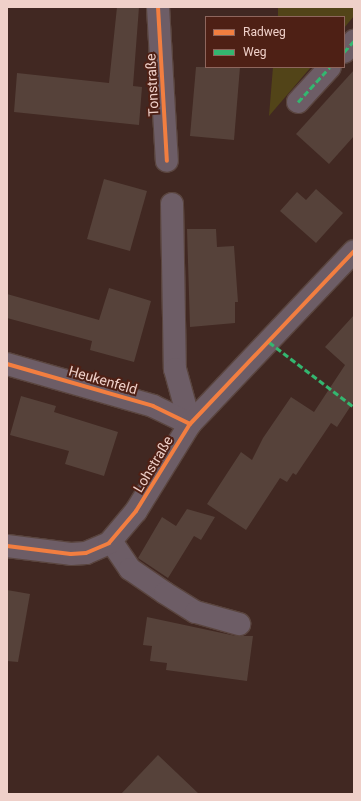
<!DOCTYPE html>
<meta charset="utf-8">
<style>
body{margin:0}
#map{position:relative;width:361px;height:801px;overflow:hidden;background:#412822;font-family:Roboto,sans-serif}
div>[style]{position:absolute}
.green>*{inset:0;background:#524418}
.building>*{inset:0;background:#56423a}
.roads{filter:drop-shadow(1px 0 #5a453f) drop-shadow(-1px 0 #5a453f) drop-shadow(0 1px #5a453f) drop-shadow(0 -1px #5a453f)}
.minor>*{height:22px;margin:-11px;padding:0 11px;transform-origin:11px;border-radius:11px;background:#6d5d66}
.quiet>*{height:3px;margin-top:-1.5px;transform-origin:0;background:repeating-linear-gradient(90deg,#33b770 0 6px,transparent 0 9px)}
.cycleway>*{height:4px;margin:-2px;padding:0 2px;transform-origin:2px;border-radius:2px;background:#f27e40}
span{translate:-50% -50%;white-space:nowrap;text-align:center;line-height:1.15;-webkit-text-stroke:4px #4e2015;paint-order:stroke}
.street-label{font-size:14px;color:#efd0c9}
.frame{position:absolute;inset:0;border:8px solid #efd0c9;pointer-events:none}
.legend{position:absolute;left:205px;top:16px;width:140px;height:52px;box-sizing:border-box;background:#4e2015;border:1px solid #8e665d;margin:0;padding:5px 7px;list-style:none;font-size:12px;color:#efd0c9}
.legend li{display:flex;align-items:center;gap:8px;height:20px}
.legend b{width:20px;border:1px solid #8e665d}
</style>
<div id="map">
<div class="green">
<i style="clip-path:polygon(278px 7px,354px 7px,354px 16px,344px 28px,344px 17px,278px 17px)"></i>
<i style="clip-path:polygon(273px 67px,311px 67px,269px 116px)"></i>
</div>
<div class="building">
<i style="clip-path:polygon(117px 7px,139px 7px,133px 86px,142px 87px,139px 125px,14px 112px,17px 73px,109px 83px)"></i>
<i style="clip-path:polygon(196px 67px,240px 67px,234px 140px,190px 136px)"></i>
<i style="clip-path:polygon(354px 70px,354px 136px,329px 164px,296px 134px)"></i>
<i style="clip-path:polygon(104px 179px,147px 191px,130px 251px,87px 239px)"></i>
<i style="clip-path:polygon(316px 189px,343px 213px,316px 243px,280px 211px,297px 192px,306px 200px)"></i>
<i style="clip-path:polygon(187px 229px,216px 229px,217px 247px,234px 246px,238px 302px,235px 302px,235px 323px,190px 327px)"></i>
<i style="clip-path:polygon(109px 288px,151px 301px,134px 362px,90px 350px,92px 341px,7px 318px,7px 294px,99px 320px)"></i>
<i style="clip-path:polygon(354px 315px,354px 401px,337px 427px,331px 423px,296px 475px,293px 473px,287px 482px,280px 478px,246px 530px,207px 504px,241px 452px,252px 460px,263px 438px,291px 397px,314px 412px,345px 365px,325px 347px)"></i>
<i style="clip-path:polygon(21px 396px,56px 406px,54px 412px,118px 432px,104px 476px,65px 464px,69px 451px,10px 435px)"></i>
<i style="clip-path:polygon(187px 509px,215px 517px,201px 540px,194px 536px,168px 578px,138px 558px,162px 517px,176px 526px)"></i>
<i style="clip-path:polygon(7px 590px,30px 594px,18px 662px,7px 661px)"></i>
<i style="clip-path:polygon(147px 617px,236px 636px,253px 636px,247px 681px,166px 670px,167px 663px,150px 661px,152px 646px,143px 645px)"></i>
<i style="clip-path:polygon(158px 755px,199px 794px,121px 794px)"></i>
</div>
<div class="roads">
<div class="minor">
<i style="left:158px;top:7px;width:154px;rotate:86.7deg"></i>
<i style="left:344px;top:52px;width:15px;rotate:-48deg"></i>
<i style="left:298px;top:102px;width:47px;rotate:-47.6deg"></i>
<i style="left:172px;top:204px;width:165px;rotate:89deg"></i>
<i style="left:175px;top:369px;width:57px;rotate:74.7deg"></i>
<i style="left:7px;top:364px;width:152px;rotate:16deg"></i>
<i style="left:153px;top:406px;width:41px;rotate:25.9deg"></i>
<i style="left:111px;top:541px;width:34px;rotate:56deg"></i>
<i style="left:130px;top:569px;width:42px;rotate:34.4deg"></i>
<i style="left:165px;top:593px;width:36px;rotate:32deg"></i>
<i style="left:196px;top:612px;width:45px;rotate:15.6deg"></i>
<i style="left:7px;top:546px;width:64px;rotate:7.1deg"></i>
<i style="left:71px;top:554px;width:15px;rotate:-4deg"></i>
<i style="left:86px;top:553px;width:25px;rotate:-23deg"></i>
<i style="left:109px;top:543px;width:42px;rotate:-49.8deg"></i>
<i style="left:136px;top:511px;width:102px;rotate:-58.2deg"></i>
<i style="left:190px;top:424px;width:238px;rotate:-46.5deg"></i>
</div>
</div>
<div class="quiet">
<i style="left:344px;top:52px;width:15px;rotate:-48deg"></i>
<i style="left:298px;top:102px;width:47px;rotate:-47.6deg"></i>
<i style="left:269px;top:342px;width:107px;rotate:37.4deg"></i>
</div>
<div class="cycleway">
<i style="left:158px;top:7px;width:154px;rotate:86.7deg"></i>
<i style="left:7px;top:364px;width:152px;rotate:16deg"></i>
<i style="left:153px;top:406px;width:41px;rotate:25.9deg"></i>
<i style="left:7px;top:546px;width:64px;rotate:7.1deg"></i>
<i style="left:71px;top:554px;width:15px;rotate:-4deg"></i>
<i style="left:86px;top:553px;width:25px;rotate:-23deg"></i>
<i style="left:109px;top:543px;width:42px;rotate:-49.8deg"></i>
<i style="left:136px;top:511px;width:102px;rotate:-58.2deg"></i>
<i style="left:190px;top:424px;width:238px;rotate:-46.5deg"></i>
</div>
<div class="street-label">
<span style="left:152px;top:85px;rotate:-93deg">Tonstraße</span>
<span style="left:103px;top:380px;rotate:16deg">Heukenfeld</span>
<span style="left:153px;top:464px;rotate:-59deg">Lohstraße</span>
</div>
<div class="frame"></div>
<ul class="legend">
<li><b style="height:5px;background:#f27e40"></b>Radweg</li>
<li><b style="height:5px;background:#33b770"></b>Weg</li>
</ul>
</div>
